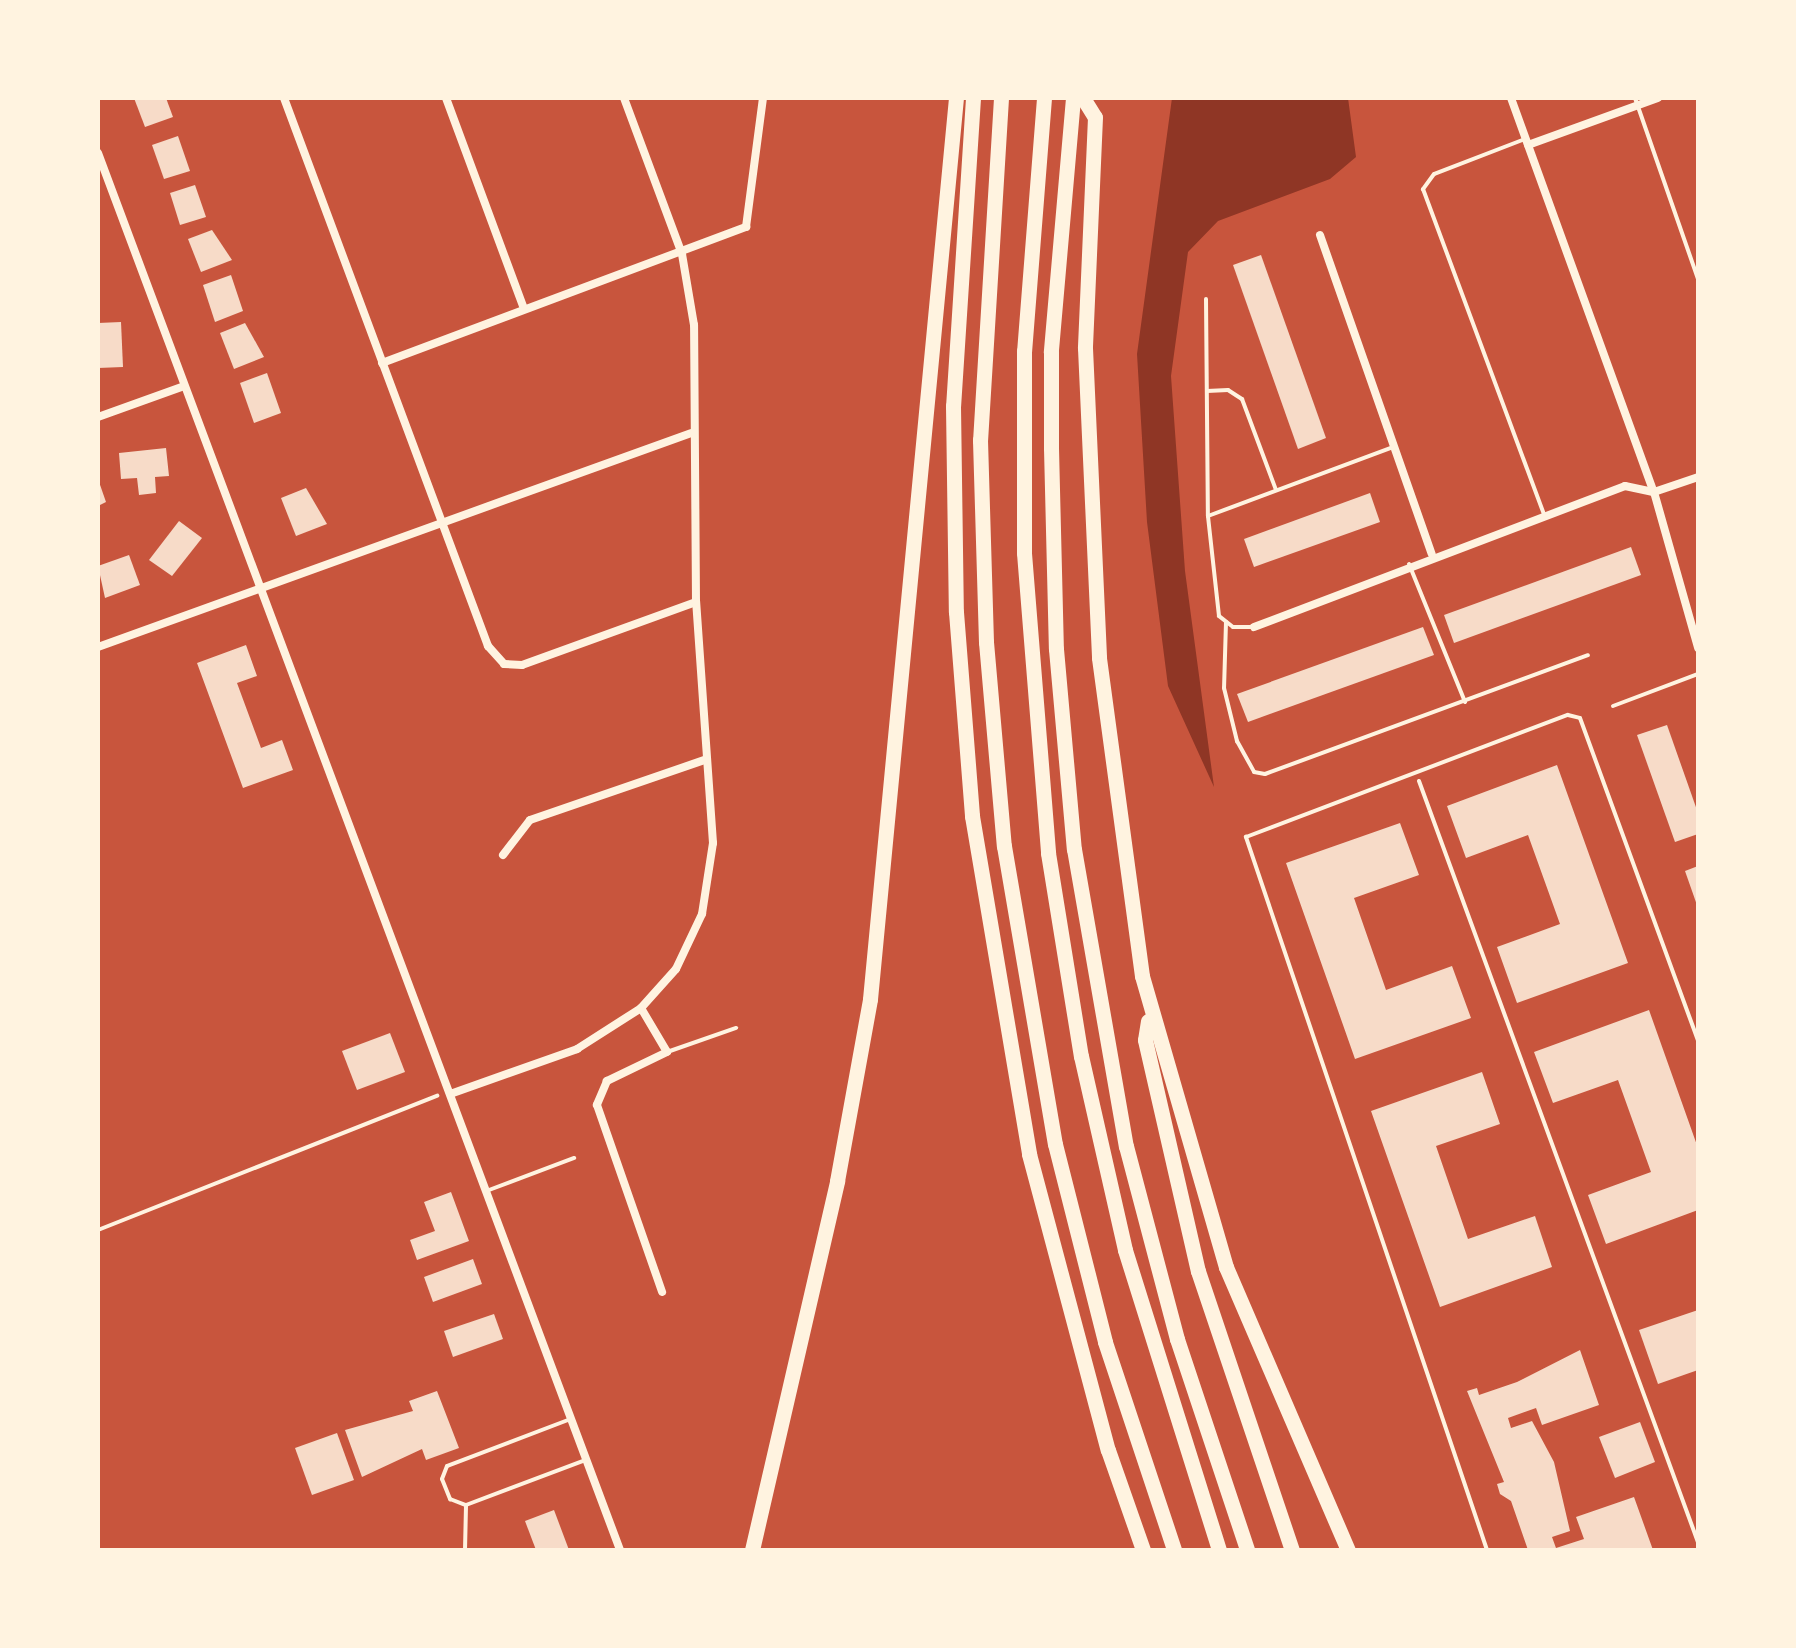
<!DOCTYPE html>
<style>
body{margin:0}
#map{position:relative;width:1796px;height:1648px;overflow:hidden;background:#c8553d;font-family:"Exo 2",sans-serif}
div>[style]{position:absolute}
.water>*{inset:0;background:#8f3625}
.building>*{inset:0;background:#f7dbc8}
.path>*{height:4px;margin:-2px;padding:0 2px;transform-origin:2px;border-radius:2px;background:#fff3e0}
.service>*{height:4px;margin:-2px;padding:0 2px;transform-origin:2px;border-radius:2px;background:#fff3e0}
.minor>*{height:8px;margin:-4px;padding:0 4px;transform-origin:4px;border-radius:4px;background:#fff3e0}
.motorway>*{height:15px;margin:-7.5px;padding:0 7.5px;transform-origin:7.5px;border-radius:7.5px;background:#fff3e0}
span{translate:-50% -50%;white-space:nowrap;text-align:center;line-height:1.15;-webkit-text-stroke:8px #fff3e0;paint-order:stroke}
.frame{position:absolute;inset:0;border:100px solid #fff3e0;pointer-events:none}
</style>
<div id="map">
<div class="water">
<i style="clip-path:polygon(1172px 98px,1348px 98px,1356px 157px,1330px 179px,1218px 221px,1188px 252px,1171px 376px,1185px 571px,1214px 787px,1168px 686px,1147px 522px,1137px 354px)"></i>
</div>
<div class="building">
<i style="clip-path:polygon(134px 98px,166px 98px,173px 117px,145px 127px)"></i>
<i style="clip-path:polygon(178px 136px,190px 171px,164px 179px,152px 145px)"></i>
<i style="clip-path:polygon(195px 185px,206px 217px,180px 225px,170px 193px)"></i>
<i style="clip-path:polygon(212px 230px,232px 260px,201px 272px,188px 239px)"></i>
<i style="clip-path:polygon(1261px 255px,1326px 438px,1298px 449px,1233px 265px)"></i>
<i style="clip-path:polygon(231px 275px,243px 311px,215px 322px,203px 285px)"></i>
<i style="clip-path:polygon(121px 322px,123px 367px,98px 368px,98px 323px)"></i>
<i style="clip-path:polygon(245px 323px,264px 357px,234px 369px,220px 333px)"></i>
<i style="clip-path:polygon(267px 373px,281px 413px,254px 423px,240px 383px)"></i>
<i style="clip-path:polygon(166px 448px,169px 476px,155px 477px,156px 493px,139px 495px,137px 478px,121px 479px,119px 453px)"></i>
<i style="clip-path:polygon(98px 479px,106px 502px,98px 506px)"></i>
<i style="clip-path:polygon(306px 488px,327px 524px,296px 536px,281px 498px)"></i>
<i style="clip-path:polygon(1370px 493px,1380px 522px,1254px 567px,1244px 539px)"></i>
<i style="clip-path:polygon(179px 521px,202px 538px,172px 576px,149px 560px)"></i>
<i style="clip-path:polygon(1631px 547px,1641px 575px,1454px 643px,1444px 615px)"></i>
<i style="clip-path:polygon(129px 555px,140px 585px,105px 598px,98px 566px)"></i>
<i style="clip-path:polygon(1423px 627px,1434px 655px,1248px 722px,1237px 694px)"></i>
<i style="clip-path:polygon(246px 645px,257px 676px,237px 683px,261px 748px,282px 740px,293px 770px,243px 788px,197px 663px)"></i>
<i style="clip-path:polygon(1667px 725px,1698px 813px,1698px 834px,1675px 842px,1637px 735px)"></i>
<i style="clip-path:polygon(1557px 765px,1628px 963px,1517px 1003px,1497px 947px,1560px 924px,1528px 835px,1466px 858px,1447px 806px)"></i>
<i style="clip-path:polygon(1400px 823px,1419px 875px,1354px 898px,1386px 990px,1452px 966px,1471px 1018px,1355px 1059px,1286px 863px)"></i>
<i style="clip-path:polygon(1698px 866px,1698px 908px,1685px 871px)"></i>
<i style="clip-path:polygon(1649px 1010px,1698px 1148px,1698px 1210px,1606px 1244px,1588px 1195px,1651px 1172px,1618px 1080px,1553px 1103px,1534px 1052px)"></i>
<i style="clip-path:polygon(390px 1033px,405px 1072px,357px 1090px,342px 1051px)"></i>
<i style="clip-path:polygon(1482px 1072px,1500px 1124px,1436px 1146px,1468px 1239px,1535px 1216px,1552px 1267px,1440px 1307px,1371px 1111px)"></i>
<i style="clip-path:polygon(451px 1192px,469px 1241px,417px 1260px,410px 1240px,435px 1231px,424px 1202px)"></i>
<i style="clip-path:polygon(473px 1259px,482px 1284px,433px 1302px,424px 1277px)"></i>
<i style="clip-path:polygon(1698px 1310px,1698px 1370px,1658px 1384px,1639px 1330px)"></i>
<i style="clip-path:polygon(494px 1314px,503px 1339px,453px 1357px,444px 1331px)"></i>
<i style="clip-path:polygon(1580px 1350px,1599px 1405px,1542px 1425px,1536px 1408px,1508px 1418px,1511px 1428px,1532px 1421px,1554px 1462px,1570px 1531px,1552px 1537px,1556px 1548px,1584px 1539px,1576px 1517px,1634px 1497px,1653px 1550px,1528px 1550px,1511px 1501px,1500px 1494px,1497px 1484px,1504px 1482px,1467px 1391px,1477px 1388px,1479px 1395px,1517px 1382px)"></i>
<i style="clip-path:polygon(437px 1391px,459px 1448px,426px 1460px,422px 1449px,362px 1477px,345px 1430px,413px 1411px,409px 1401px)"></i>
<i style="clip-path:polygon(1640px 1422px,1655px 1462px,1615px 1478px,1599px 1437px)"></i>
<i style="clip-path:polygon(337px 1433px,354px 1480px,312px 1495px,295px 1448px)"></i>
<i style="clip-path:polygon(554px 1510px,569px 1550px,536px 1550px,525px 1521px)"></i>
</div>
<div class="path">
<i style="left:1419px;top:781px;width:811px;rotate:69.87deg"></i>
<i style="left:98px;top:1230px;width:365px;rotate:-21.6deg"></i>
</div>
<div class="service">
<i style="left:1635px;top:98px;width:192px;rotate:70.8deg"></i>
<i style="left:1525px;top:139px;width:97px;rotate:159deg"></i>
<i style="left:1434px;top:174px;width:19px;rotate:126deg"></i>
<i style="left:1423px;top:189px;width:348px;rotate:69.6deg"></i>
<i style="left:1206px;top:299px;width:217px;rotate:89.5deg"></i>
<i style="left:1207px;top:391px;width:21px;rotate:-3deg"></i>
<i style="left:1228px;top:390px;width:17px;rotate:33deg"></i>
<i style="left:1242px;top:399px;width:97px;rotate:69.5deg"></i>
<i style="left:1409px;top:564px;width:149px;rotate:67.9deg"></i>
<i style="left:1226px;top:622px;width:66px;rotate:91.7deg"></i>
<i style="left:1224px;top:688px;width:55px;rotate:76.2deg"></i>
<i style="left:1237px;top:741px;width:35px;rotate:61deg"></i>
<i style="left:1254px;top:772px;width:11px;rotate:10deg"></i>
<i style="left:1265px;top:774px;width:344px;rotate:-20.2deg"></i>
<i style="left:1251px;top:627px;width:18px;rotate:180deg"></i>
<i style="left:1233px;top:627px;width:18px;rotate:-142deg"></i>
<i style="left:1219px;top:616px;width:101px;rotate:-96.3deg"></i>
<i style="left:1208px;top:516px;width:198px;rotate:-20.4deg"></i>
<i style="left:1613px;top:706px;width:91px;rotate:-20.6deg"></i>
<i style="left:670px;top:1051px;width:70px;rotate:-19.2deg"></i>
<i style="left:489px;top:1190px;width:91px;rotate:-20.6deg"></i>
<i style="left:568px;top:1420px;width:129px;rotate:159.2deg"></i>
<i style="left:447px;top:1466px;width:14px;rotate:111deg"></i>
<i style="left:442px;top:1479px;width:22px;rotate:68deg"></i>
<i style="left:450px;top:1499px;width:17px;rotate:21deg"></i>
<i style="left:466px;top:1505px;width:128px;rotate:-20.6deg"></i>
<i style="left:465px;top:1550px;width:45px;rotate:-88.7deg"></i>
<i style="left:1487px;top:1550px;width:753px;rotate:-108.68deg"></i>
<i style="left:1246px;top:837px;width:344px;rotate:-20.8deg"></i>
<i style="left:1568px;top:715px;width:12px;rotate:14deg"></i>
<i style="left:1580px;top:718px;width:344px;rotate:69.9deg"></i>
</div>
<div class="minor">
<i style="left:284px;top:98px;width:585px;rotate:69.58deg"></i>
<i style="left:488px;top:646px;width:24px;rotate:48deg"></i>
<i style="left:504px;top:664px;width:18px;rotate:3deg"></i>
<i style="left:522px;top:665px;width:185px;rotate:-19.9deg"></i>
<i style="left:446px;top:98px;width:222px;rotate:69.7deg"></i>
<i style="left:1511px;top:98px;width:419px;rotate:70.1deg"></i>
<i style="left:1654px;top:492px;width:162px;rotate:74.2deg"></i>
<i style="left:1528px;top:145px;width:138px;rotate:-19.9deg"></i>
<i style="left:98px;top:153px;width:1491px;rotate:69.51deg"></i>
<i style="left:1320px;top:235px;width:338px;rotate:70.7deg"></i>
<i style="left:382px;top:363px;width:389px;rotate:-20.5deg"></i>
<i style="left:746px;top:227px;width:130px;rotate:-82.5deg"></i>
<i style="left:98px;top:417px;width:91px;rotate:-19.8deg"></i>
<i style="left:1254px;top:627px;width:397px;rotate:-20.8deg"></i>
<i style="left:1625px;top:486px;width:30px;rotate:12deg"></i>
<i style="left:1654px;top:492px;width:46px;rotate:-18.8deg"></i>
<i style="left:98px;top:647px;width:630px;rotate:-19.84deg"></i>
<i style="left:503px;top:855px;width:44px;rotate:-52.4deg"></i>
<i style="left:530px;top:820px;width:184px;rotate:-19deg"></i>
<i style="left:641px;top:1008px;width:51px;rotate:59.4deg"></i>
<i style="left:667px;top:1052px;width:67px;rotate:154.2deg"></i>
<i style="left:607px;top:1081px;width:26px;rotate:113deg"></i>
<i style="left:597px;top:1105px;width:198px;rotate:70.8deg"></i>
<i style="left:453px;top:1093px;width:132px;rotate:-19.5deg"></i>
<i style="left:577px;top:1049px;width:76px;rotate:-32.6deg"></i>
<i style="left:641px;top:1008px;width:52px;rotate:-48.1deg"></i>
<i style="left:676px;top:969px;width:61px;rotate:-64.7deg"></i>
<i style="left:702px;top:914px;width:72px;rotate:-81.2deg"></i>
<i style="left:713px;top:843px;width:242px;rotate:-94deg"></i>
<i style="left:696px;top:602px;width:277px;rotate:-90.4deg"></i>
<i style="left:694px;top:325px;width:72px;rotate:-99.6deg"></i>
<i style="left:682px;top:254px;width:166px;rotate:-110.4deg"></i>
</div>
<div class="motorway">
<i style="left:973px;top:98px;width:309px;rotate:93.7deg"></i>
<i style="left:953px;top:406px;width:206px;rotate:89.2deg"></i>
<i style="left:956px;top:612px;width:205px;rotate:85.5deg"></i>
<i style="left:972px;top:816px;width:343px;rotate:80.4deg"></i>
<i style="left:1029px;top:1154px;width:306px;rotate:75.1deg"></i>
<i style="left:1108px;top:1450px;width:106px;rotate:70.7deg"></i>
<i style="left:1001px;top:98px;width:343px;rotate:93.5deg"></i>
<i style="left:980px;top:440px;width:202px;rotate:88.3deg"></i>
<i style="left:986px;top:642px;width:205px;rotate:85deg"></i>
<i style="left:1004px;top:846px;width:302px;rotate:80.3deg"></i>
<i style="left:1055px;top:1144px;width:204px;rotate:75.8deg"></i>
<i style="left:1105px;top:1342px;width:219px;rotate:71.6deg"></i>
<i style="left:1044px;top:98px;width:254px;rotate:94.5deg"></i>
<i style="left:1024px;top:351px;width:202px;rotate:90deg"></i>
<i style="left:1024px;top:553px;width:301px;rotate:85.4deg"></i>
<i style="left:1048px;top:853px;width:206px;rotate:80.8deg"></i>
<i style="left:1081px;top:1056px;width:199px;rotate:77.2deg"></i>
<i style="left:1125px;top:1250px;width:314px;rotate:72.6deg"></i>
<i style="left:1073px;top:98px;width:255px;rotate:95deg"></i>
<i style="left:1051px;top:352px;width:96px;rotate:90deg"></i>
<i style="left:1051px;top:448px;width:201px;rotate:88.6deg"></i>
<i style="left:1056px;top:649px;width:201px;rotate:84.9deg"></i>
<i style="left:1074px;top:849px;width:302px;rotate:80.1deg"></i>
<i style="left:1126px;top:1146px;width:200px;rotate:75.2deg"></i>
<i style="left:1177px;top:1339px;width:222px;rotate:71.6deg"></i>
<i style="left:1083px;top:98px;width:22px;rotate:58deg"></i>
<i style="left:1095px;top:117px;width:231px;rotate:92.5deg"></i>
<i style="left:1085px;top:348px;width:310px;rotate:87.4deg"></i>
<i style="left:1099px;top:658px;width:321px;rotate:82.3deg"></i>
<i style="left:1142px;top:976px;width:303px;rotate:73.9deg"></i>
<i style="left:1226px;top:1267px;width:308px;rotate:66.7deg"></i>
<i style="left:1148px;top:1021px;width:19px;rotate:99deg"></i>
<i style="left:1145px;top:1040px;width:237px;rotate:77.1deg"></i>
<i style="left:1198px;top:1271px;width:294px;rotate:71.4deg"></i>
<i style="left:752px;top:1550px;width:379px;rotate:-77deg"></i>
<i style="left:837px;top:1181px;width:185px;rotate:-79.7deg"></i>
<i style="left:870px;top:999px;width:905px;rotate:-84.55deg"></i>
</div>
<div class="frame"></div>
</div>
